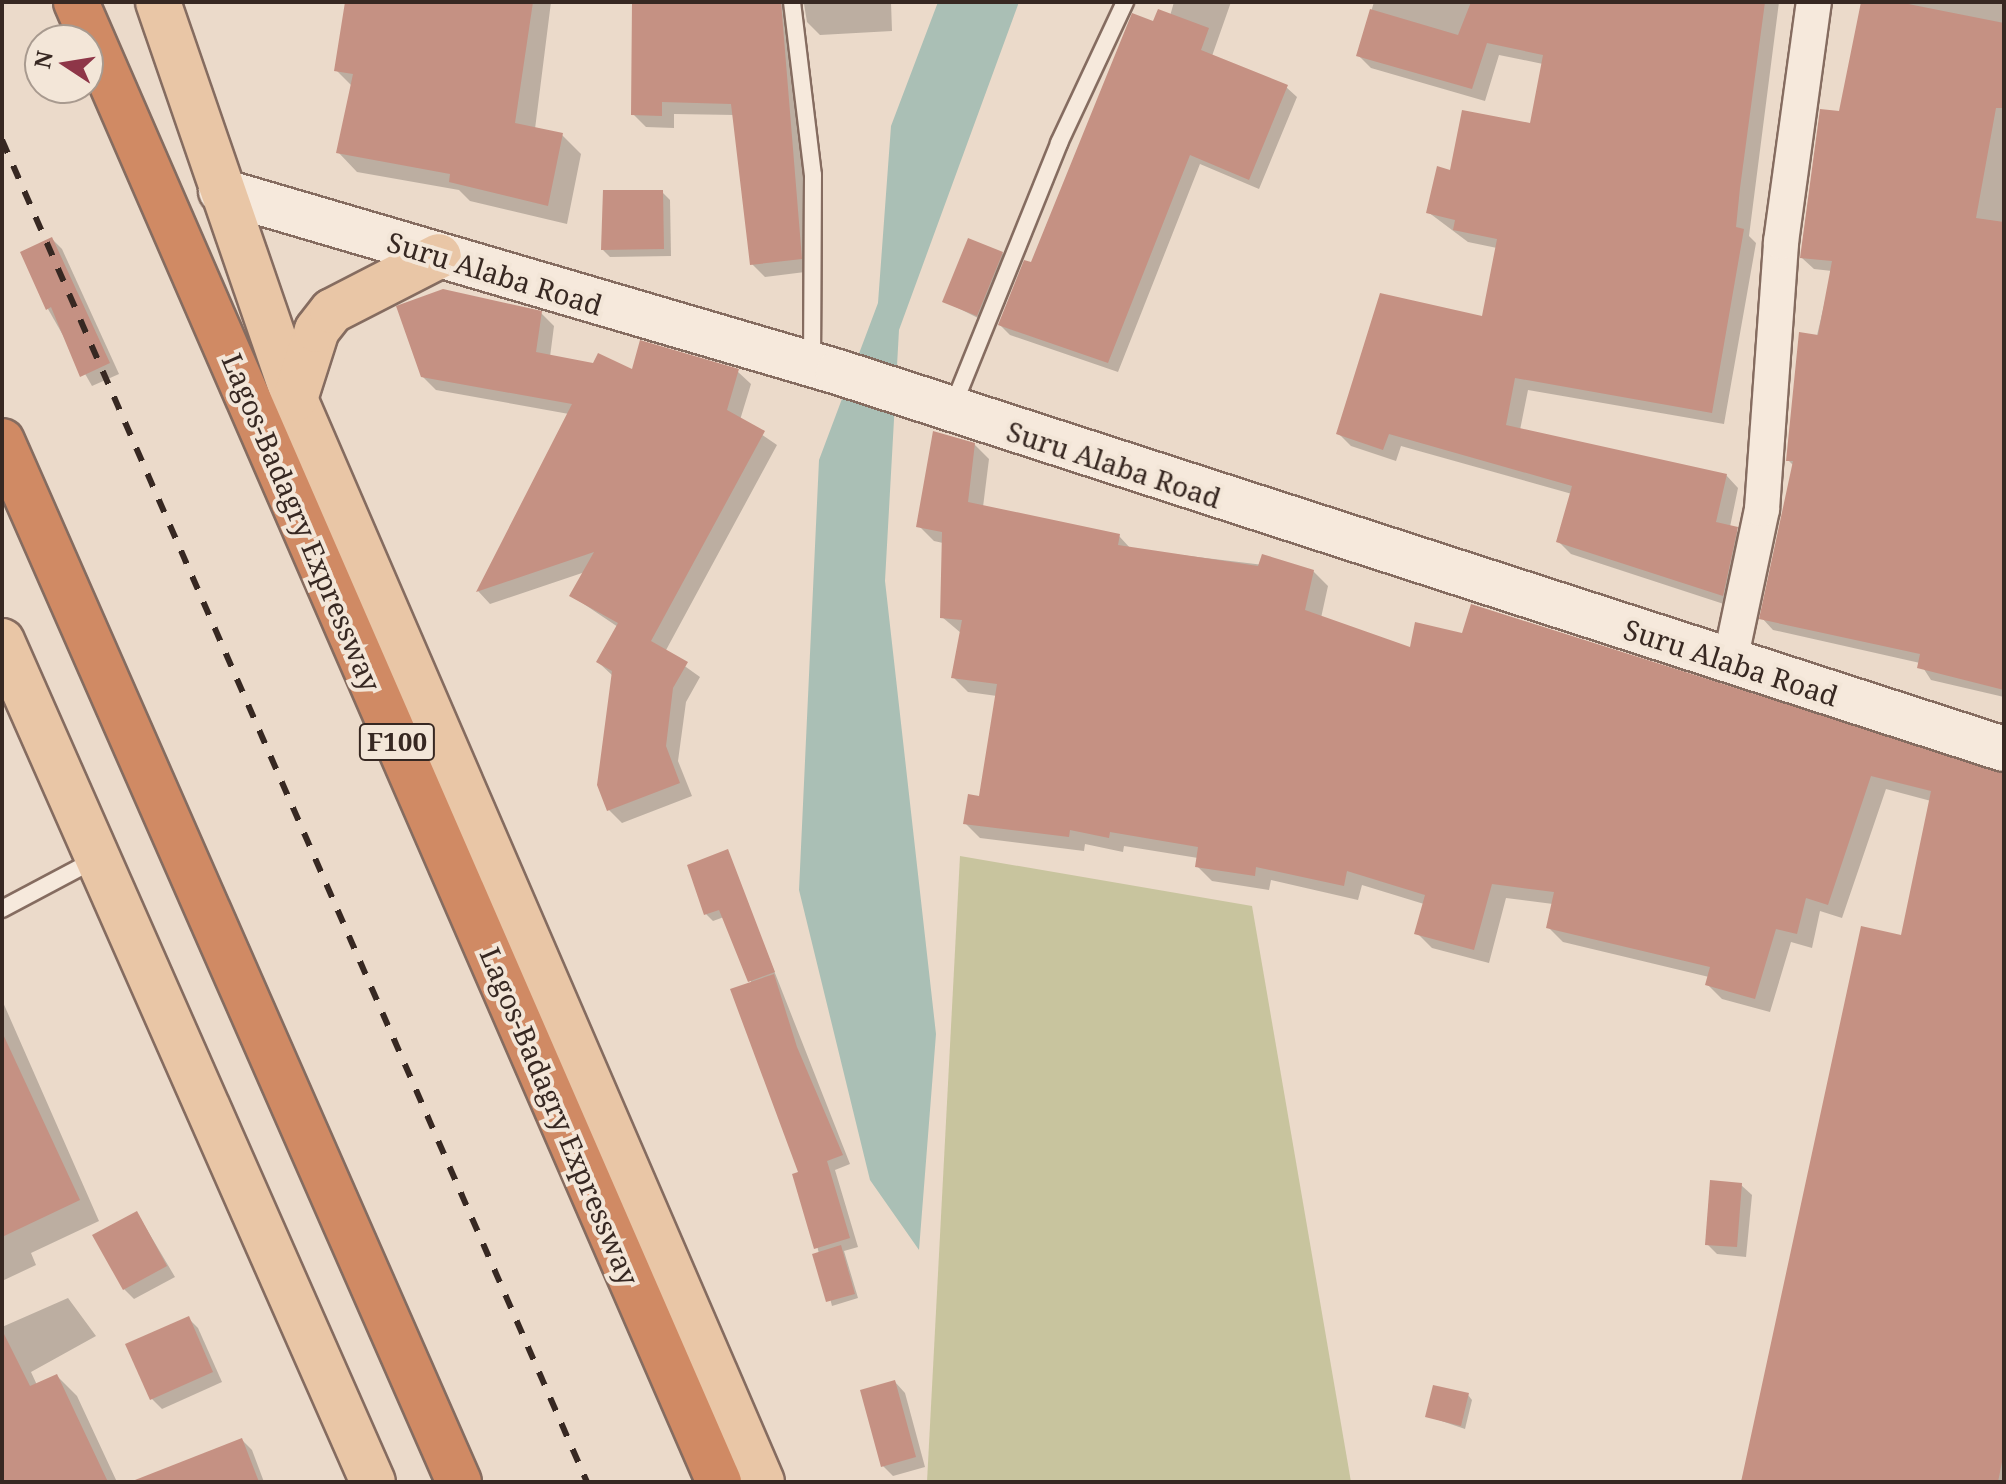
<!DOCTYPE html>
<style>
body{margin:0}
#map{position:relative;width:2006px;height:1484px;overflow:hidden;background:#ebdaca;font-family:"Noto Serif",serif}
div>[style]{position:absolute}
.green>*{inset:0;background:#c8c49e}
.water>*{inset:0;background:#aabfb5}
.shadow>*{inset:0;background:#0003}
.building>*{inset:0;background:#c59183}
.roads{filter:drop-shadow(2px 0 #856c60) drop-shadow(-2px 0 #856c60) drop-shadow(0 2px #856c60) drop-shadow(0 -2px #856c60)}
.lane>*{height:16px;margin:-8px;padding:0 8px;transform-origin:8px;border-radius:8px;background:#f6e9dc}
.street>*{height:34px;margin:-17px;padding:0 17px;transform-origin:17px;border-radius:17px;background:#f6e9dc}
.secondary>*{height:44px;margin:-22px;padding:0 22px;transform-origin:22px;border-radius:22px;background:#f6e9dc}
.primary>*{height:44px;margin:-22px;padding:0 22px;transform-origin:22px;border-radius:22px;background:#e9c6a6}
.highway>*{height:44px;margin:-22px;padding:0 22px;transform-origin:22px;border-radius:22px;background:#d08a64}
.rail>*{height:6px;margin-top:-3px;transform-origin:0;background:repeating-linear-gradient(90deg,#372822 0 14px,transparent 0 28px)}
span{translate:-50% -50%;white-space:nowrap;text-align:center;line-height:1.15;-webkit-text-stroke:8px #f3e6d8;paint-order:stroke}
.shield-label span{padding:2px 6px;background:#f3e6d8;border:2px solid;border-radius:6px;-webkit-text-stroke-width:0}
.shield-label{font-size:26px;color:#372822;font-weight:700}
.street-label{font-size:28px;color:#372822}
.frame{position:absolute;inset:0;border:4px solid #372822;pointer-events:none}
.north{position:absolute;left:24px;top:24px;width:80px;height:80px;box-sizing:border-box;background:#f3e6d8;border:2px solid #a89a8f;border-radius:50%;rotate:282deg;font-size:22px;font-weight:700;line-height:32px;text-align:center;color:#372822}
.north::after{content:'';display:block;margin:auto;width:28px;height:36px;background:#8e3648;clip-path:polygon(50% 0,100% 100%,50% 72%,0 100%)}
</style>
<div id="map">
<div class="green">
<i style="clip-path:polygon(960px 856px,1252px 906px,1351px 1482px,927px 1482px)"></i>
</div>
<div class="water">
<i style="clip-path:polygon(938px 2px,1019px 2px,899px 330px,885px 581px,936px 1034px,919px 1250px,870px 1180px,799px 890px,819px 460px,878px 303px,891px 126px)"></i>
</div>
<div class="shadow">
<i style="clip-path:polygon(347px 2px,551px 2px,535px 129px,562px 135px,581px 154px,567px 224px,470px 201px,459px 190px,357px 172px,338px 152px,352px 86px,336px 70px)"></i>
<i style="clip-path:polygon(634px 2px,891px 2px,892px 31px,820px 35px,807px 22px,804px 4px,794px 10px,813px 271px,765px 277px,752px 264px,735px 115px,674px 114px,674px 128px,646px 127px,633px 114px)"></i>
<i style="clip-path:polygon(1174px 2px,1231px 2px,1212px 56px,1286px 87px,1297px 97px,1259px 189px,1200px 164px,1118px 372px,1010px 335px,1000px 325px,1154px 24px,1170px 16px)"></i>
<i style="clip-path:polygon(1374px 2px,1779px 2px,1749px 236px,1756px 243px,1724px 424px,1528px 390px,1520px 430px,1726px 475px,1738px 488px,1730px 527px,1749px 541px,1736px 608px,1571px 554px,1558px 541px,1572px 494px,1401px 446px,1396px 461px,1351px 446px,1338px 433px,1484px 319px,1497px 248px,1468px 242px,1428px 212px,1452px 172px,1532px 125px,1543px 64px,1499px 55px,1485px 101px,1371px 68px,1358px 55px)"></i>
<i style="clip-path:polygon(1863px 2px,2004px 2px,2004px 697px,1931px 680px,1920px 663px,1773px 630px,1762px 618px,1794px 466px,1788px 460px,1832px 271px,1814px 269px,1802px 258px,1840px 113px)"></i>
<i style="clip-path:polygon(662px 192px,670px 200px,671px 256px,610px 257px,603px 250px)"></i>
<i style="clip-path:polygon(52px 239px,62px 249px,119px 374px,92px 386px,48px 309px)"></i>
<i style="clip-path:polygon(1002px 253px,1007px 258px,982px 320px,944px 301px)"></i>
<i style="clip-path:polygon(444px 291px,541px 313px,554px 326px,550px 357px,634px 371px,737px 371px,751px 384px,740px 420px,777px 445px,665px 652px,700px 677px,686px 702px,678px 761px,692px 796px,622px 823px,609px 810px,613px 676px,598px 662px,618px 627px,572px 596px,585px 572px,490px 604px,478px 591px,569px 414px,436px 390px,422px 376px)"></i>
<i style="clip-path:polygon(974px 444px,989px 459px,983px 507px,1119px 536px,1131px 549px,1313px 571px,1328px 586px,1321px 618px,1411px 650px,2004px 773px,2004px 1482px,1741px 1482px,1902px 937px,1931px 801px,1886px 789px,1842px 918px,1820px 911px,1812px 948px,1791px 942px,1770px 1012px,1722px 999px,1707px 984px,1709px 977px,1563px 942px,1548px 927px,1553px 904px,1506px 898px,1489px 963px,1432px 948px,1417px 933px,1424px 904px,1362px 885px,1358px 900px,1271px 880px,1269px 890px,1212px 881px,1197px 866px,1198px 858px,1124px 846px,1123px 852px,1085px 844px,1084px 851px,980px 838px,965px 823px,980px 798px,997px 696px,968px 692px,953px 677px,961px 633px,942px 617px,943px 543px,934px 541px,919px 526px)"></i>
<i style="clip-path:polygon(727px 851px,850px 1164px,835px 1170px,858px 1247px,844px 1251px,858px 1298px,832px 1306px,752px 984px,724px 917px,713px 921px,706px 914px)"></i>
<i style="clip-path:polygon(2px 1000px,99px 1221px,31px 1253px,36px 1265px,2px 1281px)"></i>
<i style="clip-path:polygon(1741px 1185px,1752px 1195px,1746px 1257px,1717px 1254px,1707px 1244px)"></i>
<i style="clip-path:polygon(137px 1213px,175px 1277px,134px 1299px,124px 1289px)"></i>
<i style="clip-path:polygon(68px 1298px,96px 1336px,31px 1372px,37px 1385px,57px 1376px,77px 1396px,117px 1482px,2px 1482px,2px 1327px)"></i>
<i style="clip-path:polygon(188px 1318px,198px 1328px,222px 1382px,162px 1409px,152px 1399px)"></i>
<i style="clip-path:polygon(895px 1382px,905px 1393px,925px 1467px,893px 1476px,883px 1466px)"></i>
<i style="clip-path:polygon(1468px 1395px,1472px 1400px,1465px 1429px,1427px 1416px)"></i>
<i style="clip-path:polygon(242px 1440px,252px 1450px,264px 1482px,192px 1482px)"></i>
</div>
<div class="building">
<i style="clip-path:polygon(345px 2px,533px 2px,515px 123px,563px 133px,548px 206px,449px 182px,450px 174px,336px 153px,353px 74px,334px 71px)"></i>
<i style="clip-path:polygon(632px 2px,781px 2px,802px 259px,750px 265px,731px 104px,662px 102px,662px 116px,631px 115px)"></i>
<i style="clip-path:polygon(1471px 2px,1765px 2px,1740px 188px,1736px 227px,1744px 229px,1712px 413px,1515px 378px,1506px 425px,1727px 474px,1716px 522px,1738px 527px,1723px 596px,1556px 542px,1572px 486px,1389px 434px,1383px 450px,1336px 434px,1380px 293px,1482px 316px,1497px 239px,1453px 230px,1455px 220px,1426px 213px,1437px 166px,1450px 170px,1462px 110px,1530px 123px,1543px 55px,1487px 43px,1472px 89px,1356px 56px,1370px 9px,1458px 35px)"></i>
<i style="clip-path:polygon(1861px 2px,1898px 2px,2004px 23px,2004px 108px,1996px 108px,1976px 218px,2004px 222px,2004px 690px,1917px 668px,1920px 654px,1759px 619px,1793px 461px,1786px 461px,1799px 332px,1818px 335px,1832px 261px,1800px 258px,1820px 109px,1839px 111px)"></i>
<i style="clip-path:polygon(1158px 9px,1209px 28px,1201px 50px,1288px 85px,1249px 180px,1190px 155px,1108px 363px,998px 325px,1024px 260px,1031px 262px,1132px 13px,1153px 21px)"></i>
<i style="clip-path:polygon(603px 190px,663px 190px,664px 249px,601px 250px)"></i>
<i style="clip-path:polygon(52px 237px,110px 363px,80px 377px,51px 307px,46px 310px,20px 252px)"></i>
<i style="clip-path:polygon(968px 238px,1003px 252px,977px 316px,942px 302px)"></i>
<i style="clip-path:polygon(443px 289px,542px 311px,536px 352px,593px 363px,598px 353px,632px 369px,640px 340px,739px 369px,727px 410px,765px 431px,651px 641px,688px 662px,673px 688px,666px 746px,680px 783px,607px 811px,597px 785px,612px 671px,596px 662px,618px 623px,569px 596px,594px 552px,476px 592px,572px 404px,421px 377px,396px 306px)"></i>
<i style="clip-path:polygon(933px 431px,975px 443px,968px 502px,1120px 534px,1118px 545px,1258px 566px,1262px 554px,1314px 570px,1305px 610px,1410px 647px,1415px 622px,1462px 633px,1471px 604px,2004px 773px,2004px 1452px,1998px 1482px,1741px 1482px,1861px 926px,1901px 935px,1931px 791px,1871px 776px,1828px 905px,1806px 898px,1797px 934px,1776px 929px,1755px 999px,1705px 985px,1710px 967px,1546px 928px,1554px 892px,1492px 884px,1474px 950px,1414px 934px,1425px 895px,1347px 871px,1344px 886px,1256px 867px,1255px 876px,1195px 867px,1198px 847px,1110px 832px,1109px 838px,1070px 830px,1069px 837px,963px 824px,968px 794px,979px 796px,997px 684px,951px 678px,962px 620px,940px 618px,942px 532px,916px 527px)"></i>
<i style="clip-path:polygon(728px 849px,775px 972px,748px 982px,719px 910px,704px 915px,687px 865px)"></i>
<i style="clip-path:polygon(774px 974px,797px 1047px,843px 1155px,827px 1161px,850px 1238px,814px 1249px,792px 1174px,798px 1172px,730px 989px)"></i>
<i style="clip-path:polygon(2px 1032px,80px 1200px,2px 1237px)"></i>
<i style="clip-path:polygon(1710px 1180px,1742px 1183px,1737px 1247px,1705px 1245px)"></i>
<i style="clip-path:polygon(137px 1211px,167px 1266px,123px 1290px,92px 1235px)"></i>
<i style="clip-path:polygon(841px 1245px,855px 1294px,826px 1302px,812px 1254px)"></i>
<i style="clip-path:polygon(189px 1316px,213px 1372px,150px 1400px,125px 1344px)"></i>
<i style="clip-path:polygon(2px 1330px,30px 1386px,57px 1374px,108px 1482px,2px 1482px)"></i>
<i style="clip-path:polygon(895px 1380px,916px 1457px,881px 1467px,860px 1390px)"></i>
<i style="clip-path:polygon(1433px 1385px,1469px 1393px,1461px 1426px,1425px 1417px)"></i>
<i style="clip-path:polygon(242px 1438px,259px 1482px,135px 1482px,135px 1480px)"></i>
</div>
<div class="roads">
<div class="lane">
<i style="left:792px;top:2px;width:174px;rotate:83.1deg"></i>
<i style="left:813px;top:175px;width:188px;rotate:90.3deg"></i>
<i style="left:953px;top:406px;width:284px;rotate:-68deg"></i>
<i style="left:1059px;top:143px;width:156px;rotate:-64.9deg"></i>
<i style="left:2px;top:909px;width:106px;rotate:-28deg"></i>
</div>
<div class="street">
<i style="left:1730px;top:661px;width:155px;rotate:-78.1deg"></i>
<i style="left:1762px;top:509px;width:268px;rotate:-85.9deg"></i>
<i style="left:1781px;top:242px;width:242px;rotate:-82.2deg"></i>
</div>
<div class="secondary">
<i style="left:221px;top:191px;width:643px;rotate:16.35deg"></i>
<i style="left:838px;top:372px;width:1225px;rotate:17.92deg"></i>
</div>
<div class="primary">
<i style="left:158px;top:2px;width:420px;rotate:71deg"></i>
<i style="left:295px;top:399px;width:1179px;rotate:66.67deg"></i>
<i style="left:295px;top:399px;width:72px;rotate:-72.3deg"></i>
<i style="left:317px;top:330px;width:24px;rotate:-52deg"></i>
<i style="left:332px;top:311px;width:120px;rotate:-27.2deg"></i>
<i style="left:2px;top:641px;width:919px;rotate:66.2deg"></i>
</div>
<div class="highway">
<i style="left:76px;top:2px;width:1614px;rotate:66.52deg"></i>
<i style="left:2px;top:441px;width:1137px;rotate:66.3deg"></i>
</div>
</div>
<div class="rail">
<i style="left:2px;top:140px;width:1464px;rotate:66.45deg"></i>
</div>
<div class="shield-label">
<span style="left:397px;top:742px">F100</span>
</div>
<div class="street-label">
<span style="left:495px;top:273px;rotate:17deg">Suru Alaba Road</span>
<span style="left:1114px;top:464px;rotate:18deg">Suru Alaba Road</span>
<span style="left:302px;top:522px;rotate:67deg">Lagos-Badagry Expressway</span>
<span style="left:1731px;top:662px;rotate:18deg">Suru Alaba Road</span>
<span style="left:560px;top:1116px;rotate:67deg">Lagos-Badagry Expressway</span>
</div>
<div class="frame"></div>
<div class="north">N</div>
</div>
